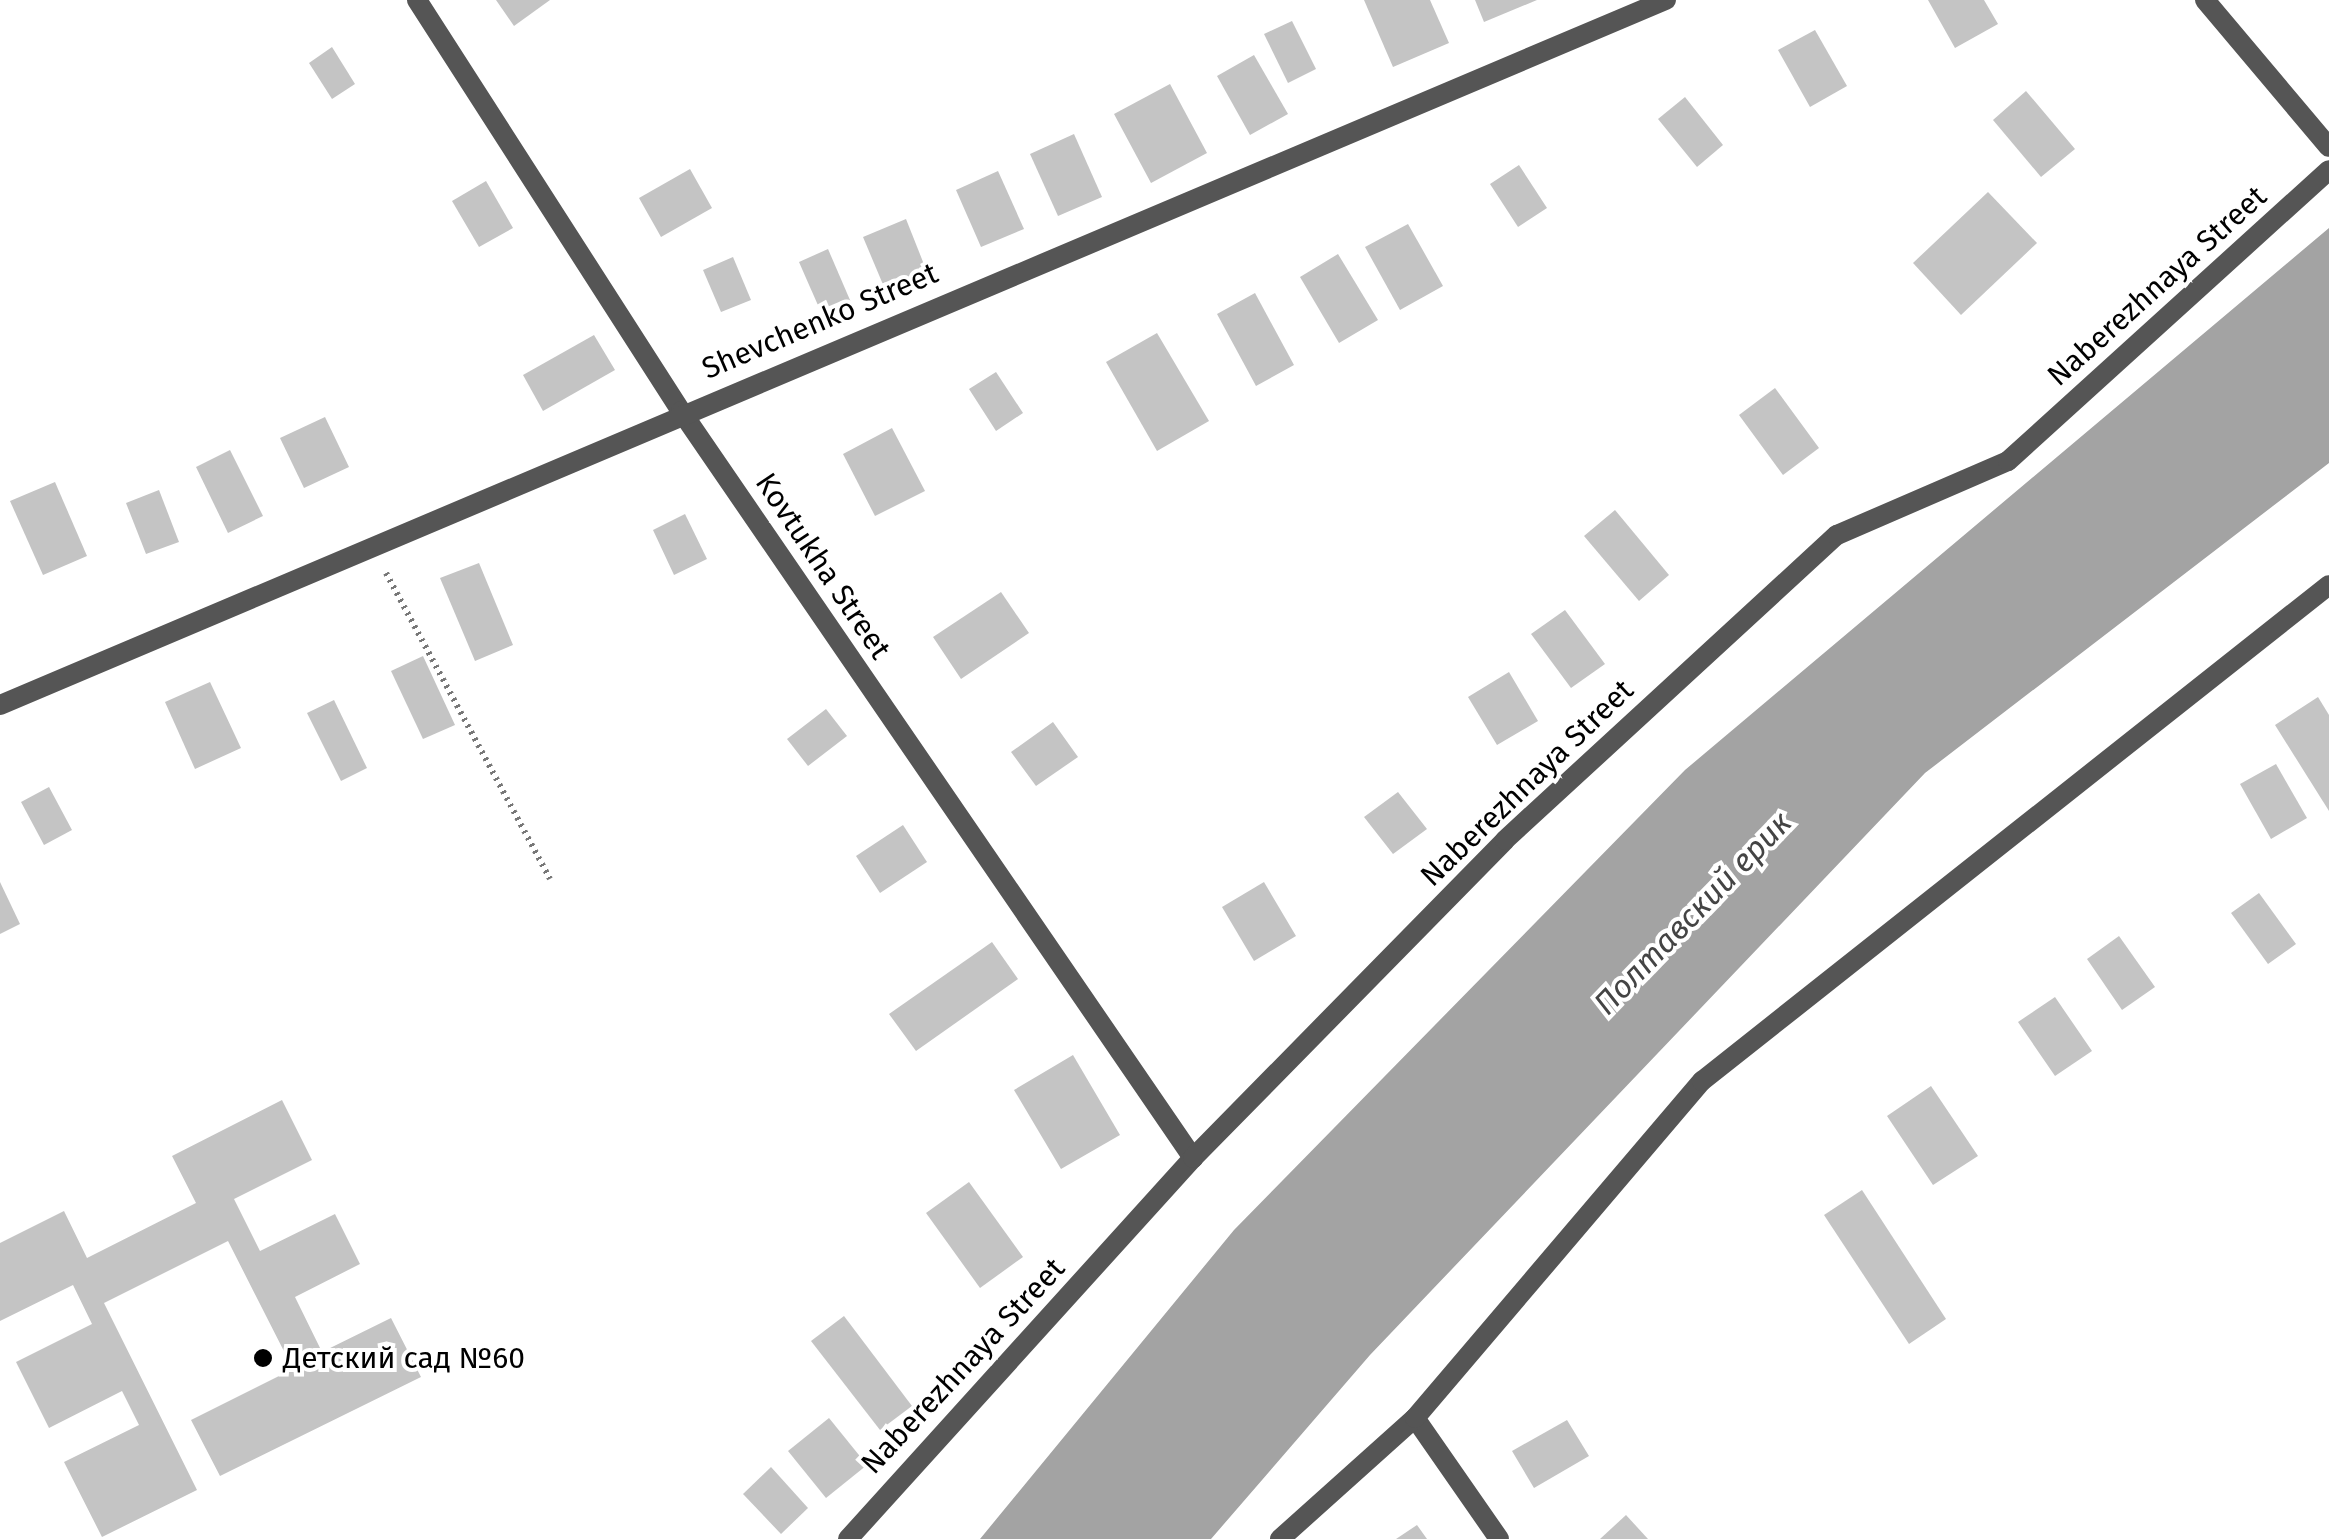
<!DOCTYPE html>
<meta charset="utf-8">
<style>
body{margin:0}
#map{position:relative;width:2329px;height:1539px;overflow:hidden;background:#fff;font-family:"Fira Sans",sans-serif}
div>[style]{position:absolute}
.water>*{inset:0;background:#a3a3a3}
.building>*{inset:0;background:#c4c4c4}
.path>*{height:6px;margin-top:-3px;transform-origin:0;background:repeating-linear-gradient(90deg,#777 0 2.5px,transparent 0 7.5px)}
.street>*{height:20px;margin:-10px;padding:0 10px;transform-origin:10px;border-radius:10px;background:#555}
.dots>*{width:28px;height:28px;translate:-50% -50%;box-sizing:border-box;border:5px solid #fff;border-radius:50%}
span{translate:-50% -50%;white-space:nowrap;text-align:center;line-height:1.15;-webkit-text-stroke:8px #fff;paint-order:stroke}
.street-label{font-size:30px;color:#000}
.poi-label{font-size:30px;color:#000}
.left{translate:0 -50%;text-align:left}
.water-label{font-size:32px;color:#444;font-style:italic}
</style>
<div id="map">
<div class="water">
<i style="clip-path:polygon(2329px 228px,2329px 463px,1925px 773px,1370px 1355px,1211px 1539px,980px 1539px,1234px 1230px,1685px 770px)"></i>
</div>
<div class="building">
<i style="clip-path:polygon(496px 0,550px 0,514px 26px)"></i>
<i style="clip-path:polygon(1364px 0,1430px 0,1449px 43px,1393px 67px)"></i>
<i style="clip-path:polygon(1475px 0,1537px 0,1484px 22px)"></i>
<i style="clip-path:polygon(1928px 0,1984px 0,1998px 24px,1955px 48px)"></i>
<i style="clip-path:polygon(1292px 21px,1316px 69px,1288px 83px,1264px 34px)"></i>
<i style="clip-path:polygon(1815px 30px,1847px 86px,1810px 107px,1778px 50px)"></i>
<i style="clip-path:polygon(332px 47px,355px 84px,332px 99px,309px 63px)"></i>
<i style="clip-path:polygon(1254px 55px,1288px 114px,1250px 135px,1217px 76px)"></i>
<i style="clip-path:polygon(1170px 84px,1207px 153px,1151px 183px,1114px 114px)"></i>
<i style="clip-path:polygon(2026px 91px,2075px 149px,2041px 177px,1993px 120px)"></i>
<i style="clip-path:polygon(1685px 97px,1723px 145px,1697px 167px,1658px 119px)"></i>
<i style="clip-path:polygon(1074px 134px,1102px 197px,1058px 216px,1030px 154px)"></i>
<i style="clip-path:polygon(1519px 165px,1547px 208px,1518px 227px,1490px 184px)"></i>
<i style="clip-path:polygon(690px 169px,712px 208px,661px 237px,639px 198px)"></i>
<i style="clip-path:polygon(998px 171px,1024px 229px,981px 247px,956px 190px)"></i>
<i style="clip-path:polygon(486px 181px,513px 228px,479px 247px,452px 201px)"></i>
<i style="clip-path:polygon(1988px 192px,2037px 243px,1961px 315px,1913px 263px)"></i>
<i style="clip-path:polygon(906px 219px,929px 277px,887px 294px,863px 237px)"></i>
<i style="clip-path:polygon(1408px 224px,1443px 286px,1400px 310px,1365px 247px)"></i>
<i style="clip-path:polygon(828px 249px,853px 307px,824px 319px,799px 262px)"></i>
<i style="clip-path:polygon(1338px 254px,1378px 320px,1339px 343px,1300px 277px)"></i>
<i style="clip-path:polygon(733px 257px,751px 300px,721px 312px,703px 270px)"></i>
<i style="clip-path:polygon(1255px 293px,1294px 365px,1256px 386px,1217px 314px)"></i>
<i style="clip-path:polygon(1157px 333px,1209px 421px,1157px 451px,1106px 362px)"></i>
<i style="clip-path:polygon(594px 335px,615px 370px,543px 411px,523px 375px)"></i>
<i style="clip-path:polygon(996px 372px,1023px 413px,996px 431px,969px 389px)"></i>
<i style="clip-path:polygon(1775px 388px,1819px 448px,1783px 475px,1739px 415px)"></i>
<i style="clip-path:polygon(325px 417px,349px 467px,304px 488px,280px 438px)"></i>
<i style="clip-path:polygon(892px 428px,925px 491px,875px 516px,843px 454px)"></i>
<i style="clip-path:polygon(230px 450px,263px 516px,228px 533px,196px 467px)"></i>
<i style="clip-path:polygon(55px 482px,87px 556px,43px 575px,10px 501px)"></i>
<i style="clip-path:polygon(159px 490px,179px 542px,146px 554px,126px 503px)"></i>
<i style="clip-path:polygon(1615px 510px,1669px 575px,1639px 601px,1584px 536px)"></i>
<i style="clip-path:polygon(685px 514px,707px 559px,674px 575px,653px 530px)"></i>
<i style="clip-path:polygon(479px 563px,513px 645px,475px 661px,440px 578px)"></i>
<i style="clip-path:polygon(1001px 592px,1029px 633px,961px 679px,933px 637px)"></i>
<i style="clip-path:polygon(1565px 610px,1605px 664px,1571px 688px,1531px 634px)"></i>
<i style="clip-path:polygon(423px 656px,455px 725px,423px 739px,391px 671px)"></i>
<i style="clip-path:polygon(1509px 672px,1538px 721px,1497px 745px,1468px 697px)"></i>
<i style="clip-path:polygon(210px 682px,241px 748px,195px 769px,165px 702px)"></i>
<i style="clip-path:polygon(2318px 697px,2329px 715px,2329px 811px,2275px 725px)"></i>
<i style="clip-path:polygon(334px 700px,367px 768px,341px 781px,307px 713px)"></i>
<i style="clip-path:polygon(826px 709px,847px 736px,808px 766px,787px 739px)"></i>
<i style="clip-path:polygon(1053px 722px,1078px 757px,1036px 786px,1011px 752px)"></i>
<i style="clip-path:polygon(2276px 764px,2307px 818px,2271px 839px,2240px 784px)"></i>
<i style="clip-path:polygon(49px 787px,72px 830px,44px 845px,21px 802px)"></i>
<i style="clip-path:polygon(1398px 792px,1427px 829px,1393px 854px,1364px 817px)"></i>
<i style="clip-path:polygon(903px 825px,927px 862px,880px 893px,856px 856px)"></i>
<i style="clip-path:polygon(0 882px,20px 924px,0 934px)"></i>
<i style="clip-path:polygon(1264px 882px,1296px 936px,1254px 961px,1222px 907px)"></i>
<i style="clip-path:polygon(2259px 893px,2296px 944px,2268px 964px,2231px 913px)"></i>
<i style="clip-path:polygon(2119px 936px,2155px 987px,2122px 1010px,2087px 959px)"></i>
<i style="clip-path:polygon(992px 942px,1018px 979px,916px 1051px,889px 1014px)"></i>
<i style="clip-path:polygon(2055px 997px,2092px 1051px,2055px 1076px,2018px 1022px)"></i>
<i style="clip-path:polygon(1073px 1055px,1120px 1135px,1061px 1169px,1014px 1090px)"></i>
<i style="clip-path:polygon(1931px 1086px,1978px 1156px,1933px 1185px,1887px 1116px)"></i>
<i style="clip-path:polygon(282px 1100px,312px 1160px,234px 1199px,260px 1251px,335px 1214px,360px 1264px,295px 1297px,322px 1352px,391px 1318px,421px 1377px,220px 1476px,191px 1420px,293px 1369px,228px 1241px,104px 1303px,197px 1490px,102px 1537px,64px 1462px,139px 1425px,122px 1391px,49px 1428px,16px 1362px,92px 1324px,73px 1285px,0 1321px,0 1243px,64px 1211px,87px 1258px,196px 1203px,172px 1156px)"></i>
<i style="clip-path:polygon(969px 1182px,1023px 1257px,980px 1288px,926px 1213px)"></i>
<i style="clip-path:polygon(1862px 1190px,1946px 1319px,1909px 1344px,1824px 1215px)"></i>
<i style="clip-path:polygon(844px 1316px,912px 1406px,880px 1430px,811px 1341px)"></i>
<i style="clip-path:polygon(829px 1418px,867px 1465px,826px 1498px,788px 1451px)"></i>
<i style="clip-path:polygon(1567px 1420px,1589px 1456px,1534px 1488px,1512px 1451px)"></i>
<i style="clip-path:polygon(771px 1467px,808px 1508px,781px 1534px,743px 1494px)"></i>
<i style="clip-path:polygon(1626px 1515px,1648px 1539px,1600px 1539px)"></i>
<i style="clip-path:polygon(1417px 1525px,1427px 1539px,1396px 1539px)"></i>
</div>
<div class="path">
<i style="left:386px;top:573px;width:347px;rotate:61.8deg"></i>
</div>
<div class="street">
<i style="left:417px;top:0;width:488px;rotate:57.3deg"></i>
<i style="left:681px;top:411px;width:906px;rotate:55.57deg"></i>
<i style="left:2205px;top:0;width:192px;rotate:49.9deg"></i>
<i style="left:0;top:705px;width:1809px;rotate:-22.94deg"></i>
<i style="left:1415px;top:1418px;width:147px;rotate:55.2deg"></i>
<i style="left:848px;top:1539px;width:514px;rotate:-47.84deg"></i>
<i style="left:1193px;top:1158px;width:445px;rotate:-45.5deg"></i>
<i style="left:1505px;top:840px;width:451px;rotate:-42.6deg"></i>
<i style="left:1837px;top:535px;width:186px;rotate:-23.4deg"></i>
<i style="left:2008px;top:461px;width:433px;rotate:-42.2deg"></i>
<i style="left:1280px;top:1539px;width:181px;rotate:-41.9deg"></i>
<i style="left:1415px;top:1418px;width:443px;rotate:-49.6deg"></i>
<i style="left:1702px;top:1081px;width:799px;rotate:-38.35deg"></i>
</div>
<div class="dots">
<i style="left:263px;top:1358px;background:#000"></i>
</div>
<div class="street-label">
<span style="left:2157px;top:286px;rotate:-42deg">Naberezhnaya Street</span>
<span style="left:820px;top:321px;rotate:-23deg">Shevchenko Street</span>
<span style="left:823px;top:566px;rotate:56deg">Kovtukha Street</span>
<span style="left:1527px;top:783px;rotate:-44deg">Naberezhnaya Street</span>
<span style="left:963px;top:1366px;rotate:-47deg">Naberezhnaya Street</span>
</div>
<div class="poi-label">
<span class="left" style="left:283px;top:1358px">Детский сад №60</span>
</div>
<div class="water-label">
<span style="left:1693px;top:913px;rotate:-46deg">Полтавский ерик</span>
</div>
</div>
